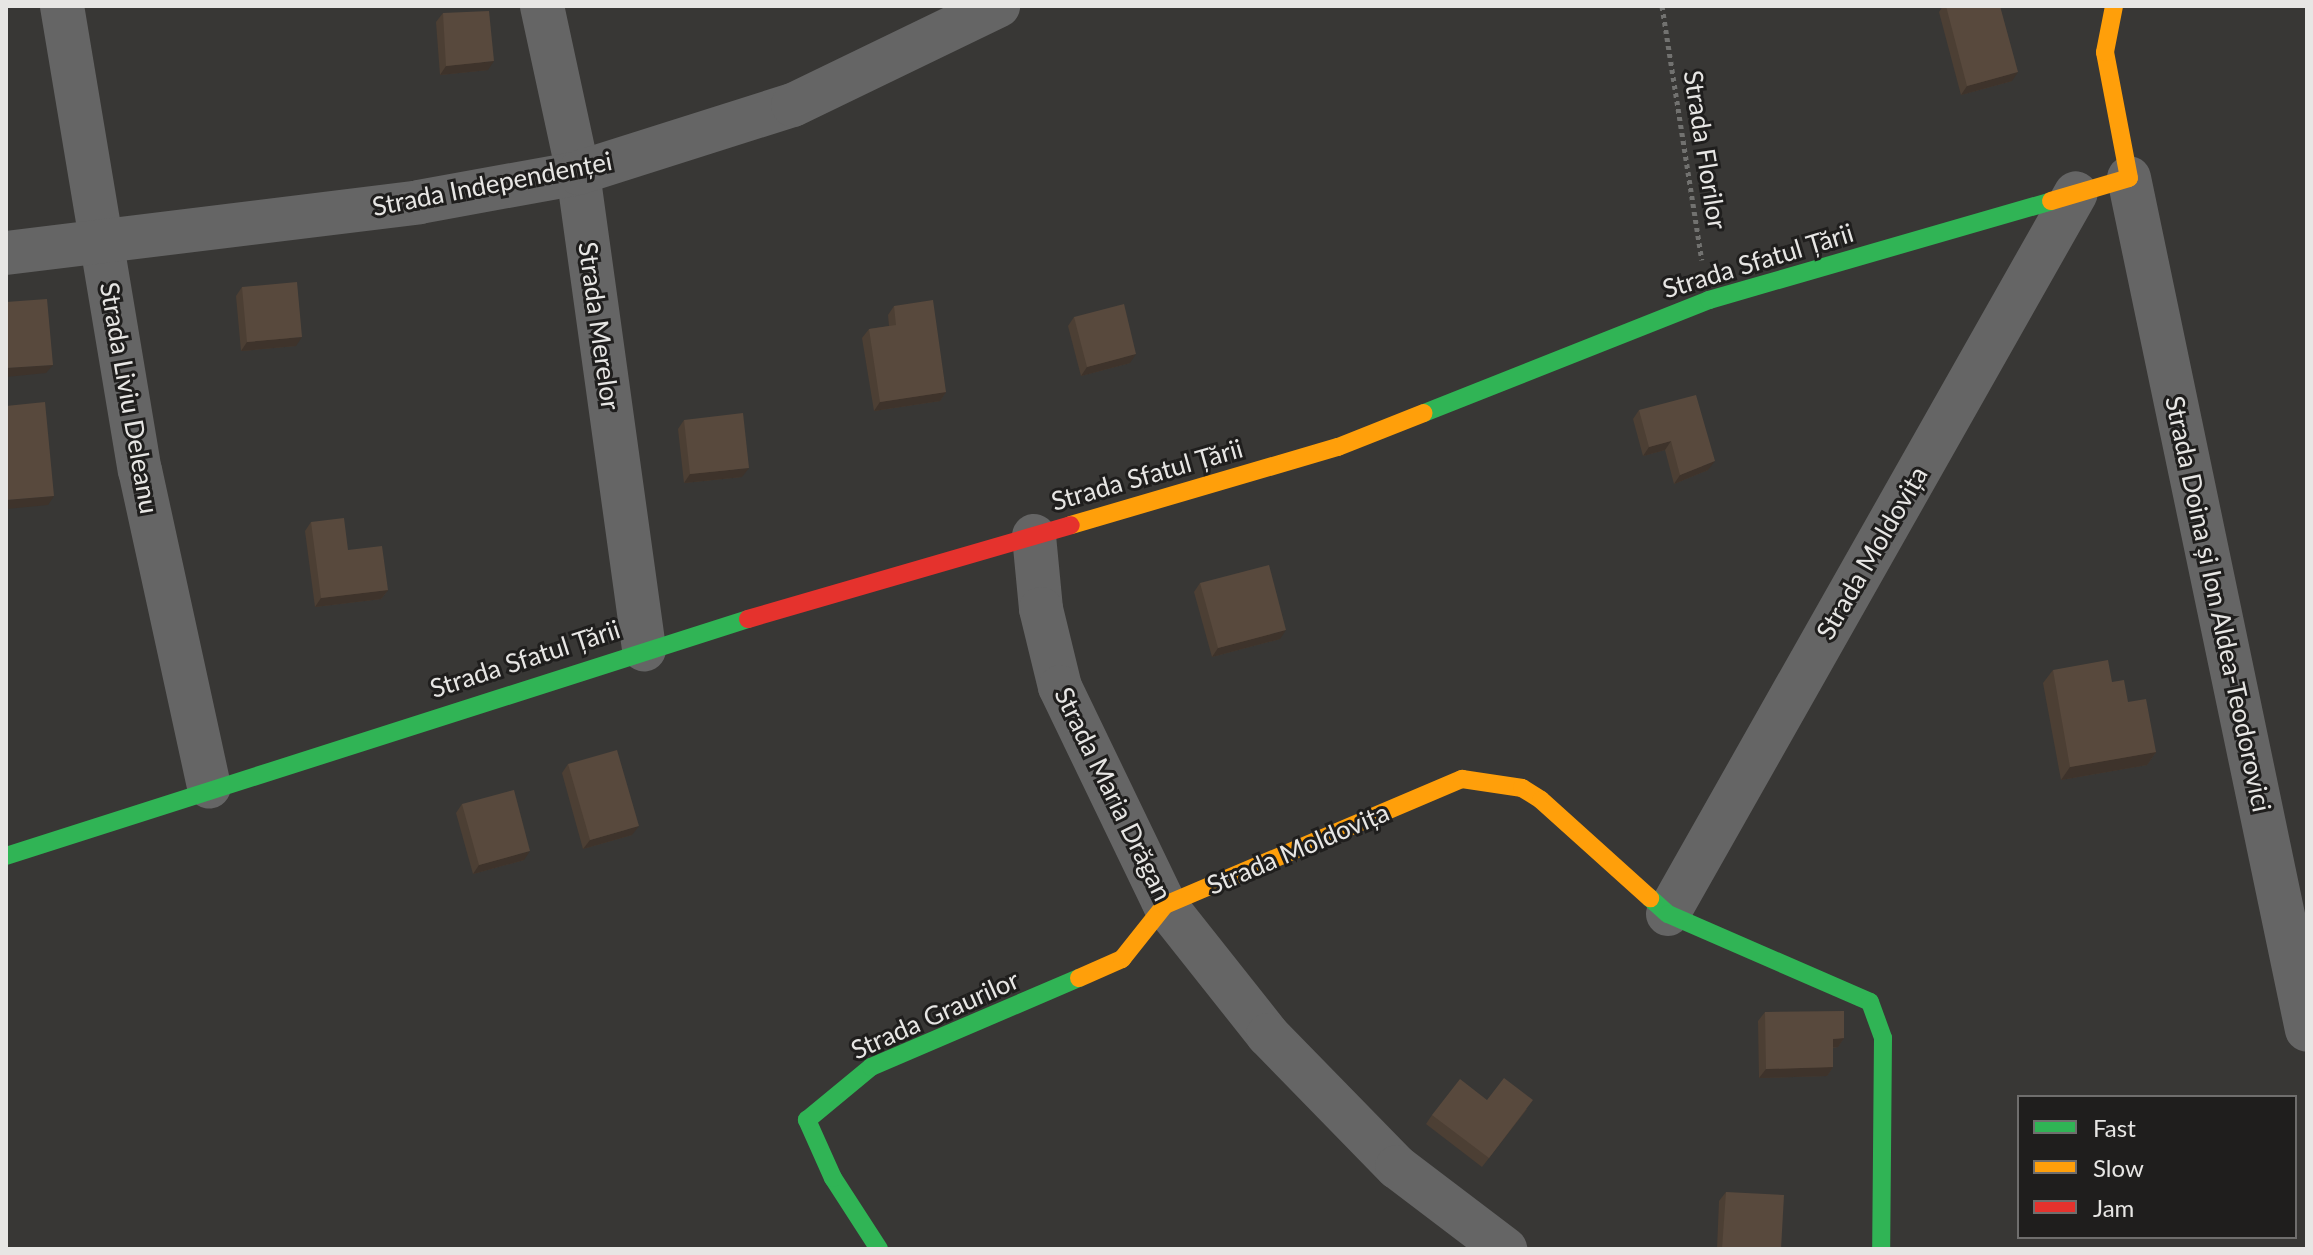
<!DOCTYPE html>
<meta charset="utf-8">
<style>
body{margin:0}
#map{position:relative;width:2313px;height:1255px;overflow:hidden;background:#383735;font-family:Lato,sans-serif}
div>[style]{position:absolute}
.path>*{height:5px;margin-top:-2.5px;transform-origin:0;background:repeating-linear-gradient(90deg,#727270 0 4px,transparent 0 8px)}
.street>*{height:44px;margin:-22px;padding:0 22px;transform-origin:22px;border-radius:22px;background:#656565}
.fast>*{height:18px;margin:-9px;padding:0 9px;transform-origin:9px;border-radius:9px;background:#30b455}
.slow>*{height:18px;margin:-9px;padding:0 9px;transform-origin:9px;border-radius:9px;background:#ff9f0a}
.jam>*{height:18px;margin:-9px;padding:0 9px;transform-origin:9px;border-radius:9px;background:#e5322d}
.wall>*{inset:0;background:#4c3f34}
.shaded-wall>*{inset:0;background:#3e332b}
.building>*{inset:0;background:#58493d}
span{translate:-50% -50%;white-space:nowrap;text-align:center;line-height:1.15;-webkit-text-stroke:6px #1f1e1d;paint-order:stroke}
.street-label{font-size:26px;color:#e7e6e4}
.frame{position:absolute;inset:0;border:8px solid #e7e6e4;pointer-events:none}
.legend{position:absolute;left:2017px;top:1095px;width:280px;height:144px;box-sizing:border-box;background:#1f1e1d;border:2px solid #6f6e6d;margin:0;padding:10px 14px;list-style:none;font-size:24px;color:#e7e6e4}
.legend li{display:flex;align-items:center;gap:16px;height:40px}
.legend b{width:40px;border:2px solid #6f6e6d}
</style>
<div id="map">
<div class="path">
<i style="left:1662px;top:6px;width:257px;rotate:81.1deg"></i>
</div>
<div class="street">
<i style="left:62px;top:6px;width:471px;rotate:80.5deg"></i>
<i style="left:140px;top:470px;width:324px;rotate:77.7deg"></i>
<i style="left:542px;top:6px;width:171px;rotate:77.8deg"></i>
<i style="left:578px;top:173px;width:481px;rotate:82.1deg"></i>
<i style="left:2129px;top:178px;width:870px;rotate:78.2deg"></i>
<i style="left:6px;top:253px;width:416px;rotate:-7deg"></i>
<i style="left:419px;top:202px;width:162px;rotate:-10.3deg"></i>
<i style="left:578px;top:173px;width:225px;rotate:-17.6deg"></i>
<i style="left:793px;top:105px;width:228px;rotate:-25.8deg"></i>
<i style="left:1034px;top:536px;width:73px;rotate:84.5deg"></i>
<i style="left:1041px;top:609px;width:80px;rotate:76.3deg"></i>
<i style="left:1060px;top:687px;width:242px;rotate:64.3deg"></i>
<i style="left:1165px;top:905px;width:166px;rotate:51.6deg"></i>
<i style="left:1268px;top:1035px;width:185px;rotate:45.7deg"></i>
<i style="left:1397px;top:1167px;width:136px;rotate:37.2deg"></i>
<i style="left:1668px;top:914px;width:828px;rotate:-60.5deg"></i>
</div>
<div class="fast">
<i style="left:1424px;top:413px;width:307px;rotate:-21.6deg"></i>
<i style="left:1709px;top:300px;width:356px;rotate:-16.1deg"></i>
<i style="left:6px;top:856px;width:779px;rotate:-17.71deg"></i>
<i style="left:1650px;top:898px;width:24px;rotate:42deg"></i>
<i style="left:1668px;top:914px;width:220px;rotate:23.5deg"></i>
<i style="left:1870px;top:1002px;width:38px;rotate:70deg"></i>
<i style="left:1883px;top:1038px;width:211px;rotate:90.5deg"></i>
<i style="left:879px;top:1249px;width:85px;rotate:-122.9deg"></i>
<i style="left:833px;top:1178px;width:64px;rotate:-114.1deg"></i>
<i style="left:807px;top:1120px;width:83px;rotate:-39.6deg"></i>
<i style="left:871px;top:1067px;width:226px;rotate:-23.2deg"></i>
</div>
<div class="slow">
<i style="left:2051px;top:201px;width:81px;rotate:-16.4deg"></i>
<i style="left:2129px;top:178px;width:128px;rotate:-100.8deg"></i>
<i style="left:2105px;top:52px;width:47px;rotate:-78.9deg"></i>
<i style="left:1071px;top:525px;width:278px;rotate:-16.3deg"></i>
<i style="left:1338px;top:447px;width:92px;rotate:-21.6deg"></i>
<i style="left:1079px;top:978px;width:47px;rotate:-23.8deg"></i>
<i style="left:1122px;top:959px;width:69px;rotate:-51.5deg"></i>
<i style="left:1165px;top:905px;width:323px;rotate:-23deg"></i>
<i style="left:1462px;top:779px;width:61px;rotate:8.5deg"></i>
<i style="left:1522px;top:788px;width:22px;rotate:32deg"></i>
<i style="left:1541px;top:800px;width:147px;rotate:42deg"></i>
</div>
<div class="jam">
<i style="left:748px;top:619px;width:336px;rotate:-16.2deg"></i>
</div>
<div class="wall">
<i style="clip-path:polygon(1943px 6px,2000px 6px,2012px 81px,1961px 95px,1939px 12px)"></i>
<i style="clip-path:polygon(443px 13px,488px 70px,440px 75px,436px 22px)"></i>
<i style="clip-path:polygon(242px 287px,296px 346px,241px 351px,236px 296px)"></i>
<i style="clip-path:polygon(894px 306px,946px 392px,940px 401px,874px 411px,862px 338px,869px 329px,889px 326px,888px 315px)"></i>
<i style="clip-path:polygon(1074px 317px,1130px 363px,1081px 376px,1068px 326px)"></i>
<i style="clip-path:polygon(1639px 410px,1708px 470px,1674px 484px,1665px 450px,1643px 456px,1633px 419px)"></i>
<i style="clip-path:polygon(684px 420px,742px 477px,684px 483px,678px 429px)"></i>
<i style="clip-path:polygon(311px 522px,388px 590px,381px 599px,315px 607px,305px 531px)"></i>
<i style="clip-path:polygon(1200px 583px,1280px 639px,1212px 657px,1194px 592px)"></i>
<i style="clip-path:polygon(2053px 670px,2112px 682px,2128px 702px,2156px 752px,2147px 765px,2061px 780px,2043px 683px)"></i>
<i style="clip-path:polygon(568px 764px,632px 835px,583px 849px,562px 773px)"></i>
<i style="clip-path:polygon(462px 804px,524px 860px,473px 874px,456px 813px)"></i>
<i style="clip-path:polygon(1765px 1012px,1844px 1038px,1838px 1047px,1833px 1048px,1833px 1067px,1827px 1076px,1759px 1078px,1758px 1021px)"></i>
<i style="clip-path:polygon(1487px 1100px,1527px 1109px,1482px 1167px,1426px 1124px,1432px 1115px)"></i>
<i style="clip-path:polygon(1726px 1192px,1781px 1249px,1717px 1249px,1719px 1201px)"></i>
</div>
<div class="shaded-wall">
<i style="clip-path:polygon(494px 61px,488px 70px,440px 75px,446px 66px)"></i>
<i style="clip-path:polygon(2018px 72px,2012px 81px,1961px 95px,1967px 86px)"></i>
<i style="clip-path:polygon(302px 337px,296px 346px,241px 351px,247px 342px)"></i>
<i style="clip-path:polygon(1136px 354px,1130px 363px,1081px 376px,1087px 367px)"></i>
<i style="clip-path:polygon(53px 365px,46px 373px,6px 377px,6px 368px)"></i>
<i style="clip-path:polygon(946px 392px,940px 401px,874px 411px,880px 402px)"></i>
<i style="clip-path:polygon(1671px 441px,1665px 450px,1643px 456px,1649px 447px)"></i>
<i style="clip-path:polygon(1715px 461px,1708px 470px,1674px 484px,1680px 475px)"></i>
<i style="clip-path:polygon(749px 468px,742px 477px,684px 483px,690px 474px)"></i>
<i style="clip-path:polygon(54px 496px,48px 505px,6px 509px,6px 500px)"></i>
<i style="clip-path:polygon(388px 590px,381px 599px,315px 607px,321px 598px)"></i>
<i style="clip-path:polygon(1286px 630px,1280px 639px,1212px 657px,1218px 648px)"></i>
<i style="clip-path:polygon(2156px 752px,2147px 765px,2061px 780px,2070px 767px)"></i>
<i style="clip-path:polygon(639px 826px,632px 835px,583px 849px,590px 840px)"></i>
<i style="clip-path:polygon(530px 851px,524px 860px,473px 874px,479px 865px)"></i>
<i style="clip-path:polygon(1844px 1038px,1838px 1047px,1826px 1048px,1833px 1039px)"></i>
<i style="clip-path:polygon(1833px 1067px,1827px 1076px,1759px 1078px,1766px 1069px)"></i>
</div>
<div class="building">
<i style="clip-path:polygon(1946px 6px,2000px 6px,2018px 72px,1967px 86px)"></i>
<i style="clip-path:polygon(489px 11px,494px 61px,446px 66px,443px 13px)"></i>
<i style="clip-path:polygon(297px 282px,302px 337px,247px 342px,242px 287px)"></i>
<i style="clip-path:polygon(47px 299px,53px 365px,6px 368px,6px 302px)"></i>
<i style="clip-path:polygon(933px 300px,946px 392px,880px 402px,869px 329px,896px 325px,894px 306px)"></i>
<i style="clip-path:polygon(1124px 304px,1136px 354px,1087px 367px,1074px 317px)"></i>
<i style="clip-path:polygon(1696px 395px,1715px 461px,1680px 475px,1671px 441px,1649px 447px,1639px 410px)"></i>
<i style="clip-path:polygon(45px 402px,54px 496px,6px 500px,6px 406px)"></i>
<i style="clip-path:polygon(743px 413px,749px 468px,690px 474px,684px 420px)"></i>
<i style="clip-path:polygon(344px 518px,348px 550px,382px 546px,388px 590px,321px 598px,311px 522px)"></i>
<i style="clip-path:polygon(1269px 565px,1286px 630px,1218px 648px,1200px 583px)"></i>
<i style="clip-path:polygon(2108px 660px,2112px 682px,2124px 680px,2128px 702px,2146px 699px,2156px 752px,2070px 767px,2053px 670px)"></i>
<i style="clip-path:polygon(617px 750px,639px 826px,590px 840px,568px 764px)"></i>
<i style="clip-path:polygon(514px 790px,530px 851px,479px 865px,462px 804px)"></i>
<i style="clip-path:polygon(1844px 1011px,1844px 1038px,1833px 1039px,1833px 1067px,1766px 1069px,1765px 1012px)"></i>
<i style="clip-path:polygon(1504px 1078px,1533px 1100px,1489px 1158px,1432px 1115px,1460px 1079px,1487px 1100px)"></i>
<i style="clip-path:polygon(1726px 1192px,1784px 1195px,1781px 1249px,1722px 1249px)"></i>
</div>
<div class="street-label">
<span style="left:1705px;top:150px;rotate:81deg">Strada Florilor</span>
<span style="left:492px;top:184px;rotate:-11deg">Strada Independenței</span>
<span style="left:1758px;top:261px;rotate:-17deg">Strada Sfatul Țării</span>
<span style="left:599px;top:326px;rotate:82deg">Strada Merelor</span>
<span style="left:129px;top:398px;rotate:80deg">Strada Liviu Deleanu</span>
<span style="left:1147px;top:475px;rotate:-16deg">Strada Sfatul Țării</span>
<span style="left:1872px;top:553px;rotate:-60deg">Strada Moldovița</span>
<span style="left:2218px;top:604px;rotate:78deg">Strada Doina și Ion Aldea-Teodorovici</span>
<span style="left:525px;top:659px;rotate:-18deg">Strada Sfatul Țării</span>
<span style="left:1113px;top:794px;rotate:64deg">Strada Maria Drăgan</span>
<span style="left:1298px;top:849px;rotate:-23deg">Strada Moldovița</span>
<span style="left:935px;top:1015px;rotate:-24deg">Strada Graurilor</span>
</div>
<div class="frame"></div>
<ul class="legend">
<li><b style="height:10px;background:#30b455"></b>Fast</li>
<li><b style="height:10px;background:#ff9f0a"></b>Slow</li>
<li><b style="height:10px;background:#e5322d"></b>Jam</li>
</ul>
</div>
